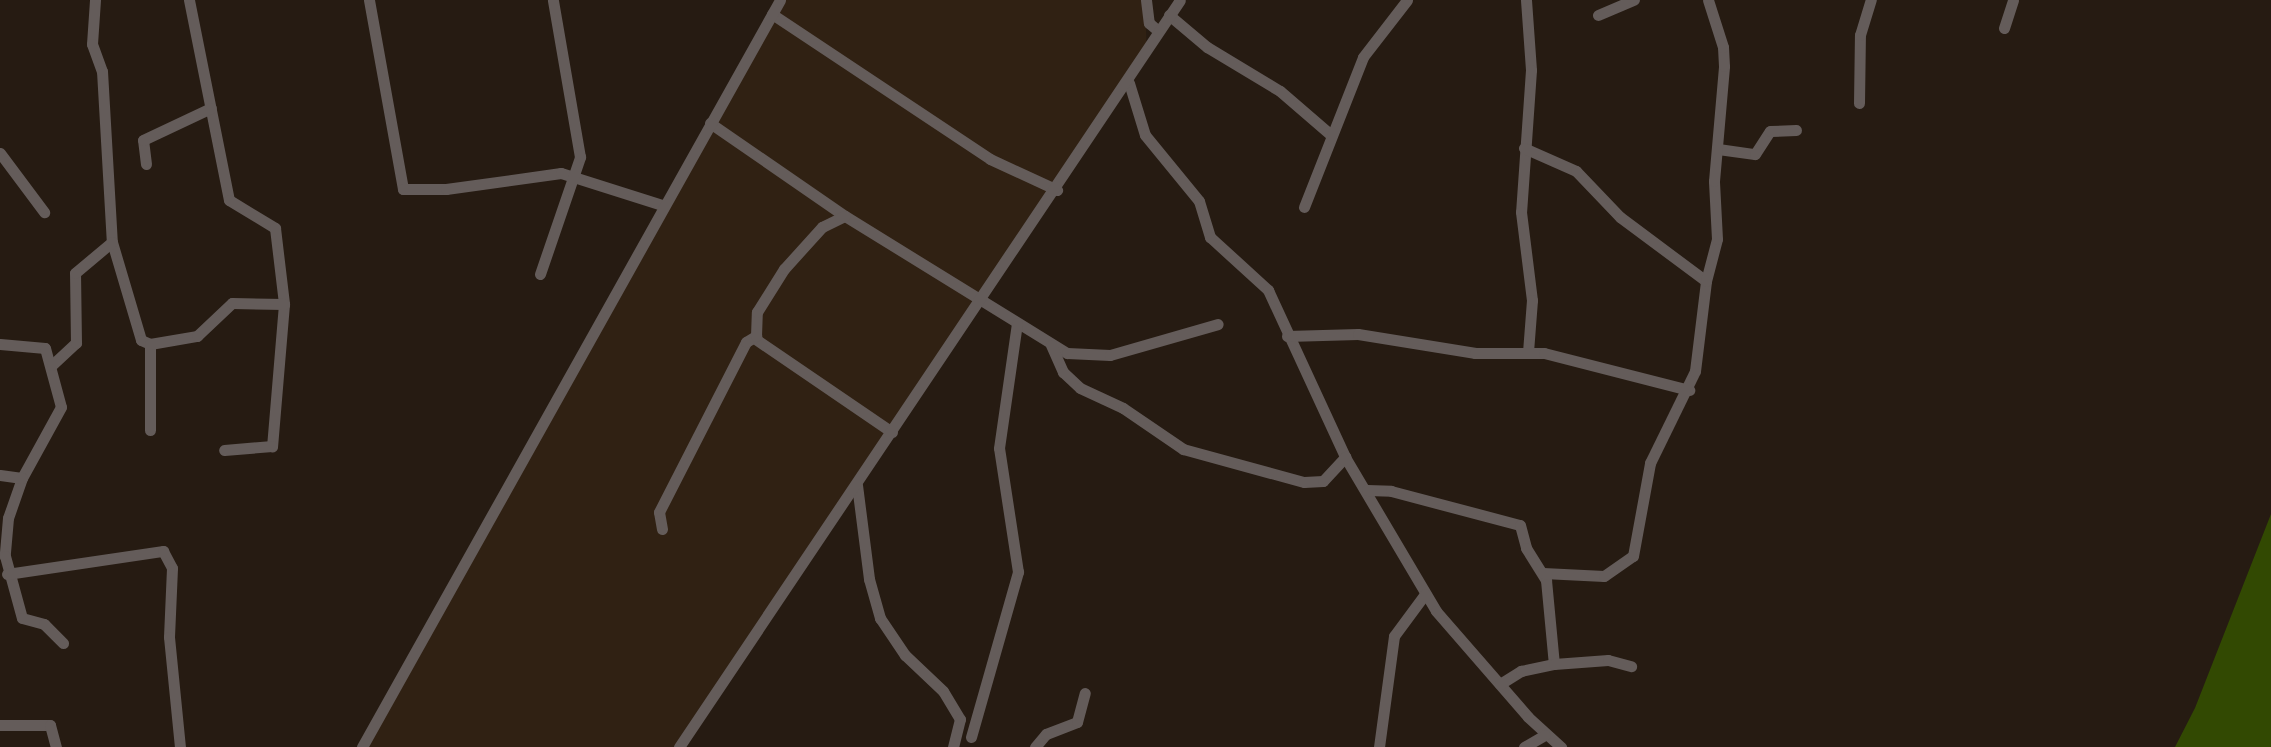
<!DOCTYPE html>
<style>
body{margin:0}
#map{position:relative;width:2271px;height:747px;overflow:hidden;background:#261b12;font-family:Quicksand,sans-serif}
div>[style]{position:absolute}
.built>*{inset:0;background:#302113}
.water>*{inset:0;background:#324902}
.minor>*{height:11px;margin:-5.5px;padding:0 5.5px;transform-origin:5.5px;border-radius:5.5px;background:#645c5a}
span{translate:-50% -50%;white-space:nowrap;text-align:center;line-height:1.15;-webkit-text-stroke:6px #1c1209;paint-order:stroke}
</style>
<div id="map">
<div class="built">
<i style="clip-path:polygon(784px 0,1145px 0,1147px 59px,683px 747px,365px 747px)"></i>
</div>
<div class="water">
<i style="clip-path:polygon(2271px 514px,2271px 747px,2175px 747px,2195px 708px)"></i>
</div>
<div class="minor">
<i style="left:95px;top:0;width:44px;rotate:93.9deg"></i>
<i style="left:92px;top:44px;width:29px;rotate:70deg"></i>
<i style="left:102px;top:71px;width:171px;rotate:86.7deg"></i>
<i style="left:112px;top:242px;width:102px;rotate:73.5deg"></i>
<i style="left:141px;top:340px;width:10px;rotate:24deg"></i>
<i style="left:189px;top:0;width:204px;rotate:78.7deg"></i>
<i style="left:229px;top:200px;width:54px;rotate:31.3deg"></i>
<i style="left:275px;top:228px;width:77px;rotate:83.2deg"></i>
<i style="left:284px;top:304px;width:143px;rotate:94.8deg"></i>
<i style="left:272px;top:446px;width:48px;rotate:175.2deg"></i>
<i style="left:369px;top:0;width:192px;rotate:79.8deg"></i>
<i style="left:403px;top:189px;width:43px"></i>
<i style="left:446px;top:189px;width:116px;rotate:-7.9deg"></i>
<i style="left:561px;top:173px;width:106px;rotate:17.6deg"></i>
<i style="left:1146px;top:0;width:23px;rotate:83deg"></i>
<i style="left:1149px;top:23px;width:11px;rotate:41deg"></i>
<i style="left:1526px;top:0;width:70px;rotate:85.9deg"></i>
<i style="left:1531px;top:70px;width:142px;rotate:94deg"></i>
<i style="left:1521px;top:212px;width:89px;rotate:82.9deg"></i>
<i style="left:1532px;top:300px;width:52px;rotate:94.4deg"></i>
<i style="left:772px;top:14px;width:262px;rotate:33.6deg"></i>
<i style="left:990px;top:159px;width:74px;rotate:24.8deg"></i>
<i style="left:1169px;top:15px;width:50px;rotate:40.1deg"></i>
<i style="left:1207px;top:47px;width:85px;rotate:31.1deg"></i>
<i style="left:1280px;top:91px;width:67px;rotate:40.8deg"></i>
<i style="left:1598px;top:15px;width:39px;rotate:-23deg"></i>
<i style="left:2004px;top:28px;width:29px;rotate:-72deg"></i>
<i style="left:1129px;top:83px;width:54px;rotate:72.9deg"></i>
<i style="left:1145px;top:135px;width:85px;rotate:50.7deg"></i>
<i style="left:1199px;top:201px;width:38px;rotate:73deg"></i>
<i style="left:1210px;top:237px;width:79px;rotate:42.4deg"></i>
<i style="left:1268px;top:290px;width:184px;rotate:65.2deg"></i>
<i style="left:1345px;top:457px;width:179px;rotate:59.4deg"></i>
<i style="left:1436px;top:611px;width:140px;rotate:49deg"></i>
<i style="left:1528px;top:717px;width:45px;rotate:42.3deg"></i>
<i style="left:1859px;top:103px;width:68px;rotate:-89.2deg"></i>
<i style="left:1860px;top:35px;width:37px;rotate:-73deg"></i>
<i style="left:710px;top:123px;width:164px;rotate:34.6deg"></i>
<i style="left:845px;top:216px;width:261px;rotate:31.7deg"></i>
<i style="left:1067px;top:353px;width:43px;rotate:2.7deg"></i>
<i style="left:1110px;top:355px;width:112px;rotate:-16deg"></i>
<i style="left:1524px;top:148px;width:57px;rotate:23.9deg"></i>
<i style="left:1576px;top:171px;width:64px;rotate:46.3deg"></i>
<i style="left:1620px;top:217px;width:107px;rotate:36.7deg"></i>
<i style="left:1718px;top:149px;width:37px;rotate:8deg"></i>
<i style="left:1755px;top:154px;width:27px;rotate:-57deg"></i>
<i style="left:1770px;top:131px;width:26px;rotate:-2deg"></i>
<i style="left:0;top:153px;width:74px;rotate:53.3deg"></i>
<i style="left:146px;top:164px;width:24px;rotate:-97deg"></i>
<i style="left:143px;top:140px;width:75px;rotate:-25.2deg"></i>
<i style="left:1304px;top:207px;width:161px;rotate:-68.5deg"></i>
<i style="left:1363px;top:57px;width:72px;rotate:-52.3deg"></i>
<i style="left:540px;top:274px;width:124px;rotate:-71.1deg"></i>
<i style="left:580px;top:157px;width:159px;rotate:-99.8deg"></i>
<i style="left:1287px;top:336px;width:71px;rotate:-1.6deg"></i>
<i style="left:1358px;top:334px;width:119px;rotate:9.2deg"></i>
<i style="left:1475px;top:353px;width:69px"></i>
<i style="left:1544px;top:353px;width:150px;rotate:14.3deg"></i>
<i style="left:754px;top:338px;width:167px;rotate:34.3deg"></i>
<i style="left:0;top:344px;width:45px;rotate:5.1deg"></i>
<i style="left:45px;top:348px;width:61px;rotate:74.8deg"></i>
<i style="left:61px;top:407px;width:81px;rotate:118.8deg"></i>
<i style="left:22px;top:478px;width:42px;rotate:109.3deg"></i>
<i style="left:8px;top:518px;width:38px;rotate:95deg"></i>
<i style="left:5px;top:556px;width:64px;rotate:74.7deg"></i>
<i style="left:22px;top:618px;width:23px;rotate:15deg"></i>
<i style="left:44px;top:624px;width:27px;rotate:45deg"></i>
<i style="left:1051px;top:345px;width:30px;rotate:66deg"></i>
<i style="left:1063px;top:372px;width:23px;rotate:43deg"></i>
<i style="left:1080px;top:388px;width:47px;rotate:24.9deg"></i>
<i style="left:1123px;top:408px;width:73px;rotate:34.3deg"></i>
<i style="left:1183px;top:449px;width:125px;rotate:15.3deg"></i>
<i style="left:1304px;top:482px;width:19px;rotate:-3deg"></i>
<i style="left:1323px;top:481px;width:33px;rotate:-47deg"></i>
<i style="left:52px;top:365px;width:33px;rotate:-43deg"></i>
<i style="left:76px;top:343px;width:70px;rotate:-90.8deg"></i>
<i style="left:75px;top:273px;width:48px;rotate:-40deg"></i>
<i style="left:150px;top:430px;width:86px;rotate:-90deg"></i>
<i style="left:150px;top:344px;width:48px;rotate:-9.7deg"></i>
<i style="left:197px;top:336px;width:48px;rotate:-43.3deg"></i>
<i style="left:232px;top:303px;width:52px;rotate:1.1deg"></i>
<i style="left:0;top:475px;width:22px;rotate:8deg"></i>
<i style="left:857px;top:485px;width:95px;rotate:82.7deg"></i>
<i style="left:869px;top:579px;width:41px;rotate:74.2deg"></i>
<i style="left:880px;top:618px;width:45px;rotate:56deg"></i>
<i style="left:905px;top:655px;width:52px;rotate:43.5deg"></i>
<i style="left:943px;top:691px;width:33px;rotate:59deg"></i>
<i style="left:960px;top:719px;width:29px;rotate:104deg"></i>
<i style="left:1367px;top:490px;width:24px;rotate:2deg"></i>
<i style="left:1391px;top:491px;width:133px;rotate:14.8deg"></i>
<i style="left:1520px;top:525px;width:24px;rotate:75deg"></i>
<i style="left:1526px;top:548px;width:38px;rotate:58deg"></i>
<i style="left:1546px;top:580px;width:84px;rotate:84.6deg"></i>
<i style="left:662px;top:529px;width:17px;rotate:-100deg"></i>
<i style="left:659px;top:512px;width:191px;rotate:-62.9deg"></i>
<i style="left:746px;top:342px;width:12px;rotate:-31deg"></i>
<i style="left:756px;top:336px;width:24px;rotate:-88deg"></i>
<i style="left:757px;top:312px;width:51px;rotate:-57.9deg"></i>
<i style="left:784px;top:269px;width:57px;rotate:-47.9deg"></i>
<i style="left:822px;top:227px;width:25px;rotate:-26deg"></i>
<i style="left:1543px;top:573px;width:61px;rotate:2.8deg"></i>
<i style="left:1604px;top:576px;width:35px;rotate:-35deg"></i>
<i style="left:1633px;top:556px;width:95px;rotate:-79.6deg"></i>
<i style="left:1650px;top:463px;width:102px;rotate:-63.9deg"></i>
<i style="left:1695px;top:371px;width:91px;rotate:-83deg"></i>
<i style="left:1706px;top:281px;width:43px;rotate:-75.3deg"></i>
<i style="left:1717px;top:239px;width:58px;rotate:-93deg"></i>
<i style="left:1714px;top:181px;width:115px;rotate:-85deg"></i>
<i style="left:1724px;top:66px;width:19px;rotate:-93deg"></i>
<i style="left:1723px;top:47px;width:49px;rotate:-107.7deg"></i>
<i style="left:7px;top:574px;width:158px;rotate:-8.4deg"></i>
<i style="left:163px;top:551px;width:19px;rotate:62deg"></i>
<i style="left:172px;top:568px;width:69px;rotate:92.5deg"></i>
<i style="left:169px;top:637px;width:111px;rotate:84.3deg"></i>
<i style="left:1500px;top:684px;width:25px;rotate:-32deg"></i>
<i style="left:1521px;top:671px;width:34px;rotate:-12deg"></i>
<i style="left:1554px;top:664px;width:54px;rotate:-4.2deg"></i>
<i style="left:1608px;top:660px;width:24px;rotate:15deg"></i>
<i style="left:0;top:725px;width:50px"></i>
<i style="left:50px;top:725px;width:23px;rotate:75deg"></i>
<i style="left:971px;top:737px;width:172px;rotate:-74.1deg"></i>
<i style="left:1018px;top:572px;width:125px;rotate:-98.7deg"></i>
<i style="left:999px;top:448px;width:126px;rotate:-81.8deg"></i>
<i style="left:362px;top:747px;width:856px;rotate:-60.77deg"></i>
<i style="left:679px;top:747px;width:899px;rotate:-56.15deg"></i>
<i style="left:1035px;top:747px;width:17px;rotate:-50deg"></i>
<i style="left:1046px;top:734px;width:33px;rotate:-21deg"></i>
<i style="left:1077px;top:722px;width:30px;rotate:-75deg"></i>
<i style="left:1379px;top:747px;width:112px;rotate:-82.3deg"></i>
<i style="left:1394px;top:636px;width:52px;rotate:-53.6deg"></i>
<i style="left:1524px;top:747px;width:24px;rotate:-30deg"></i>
</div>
</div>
